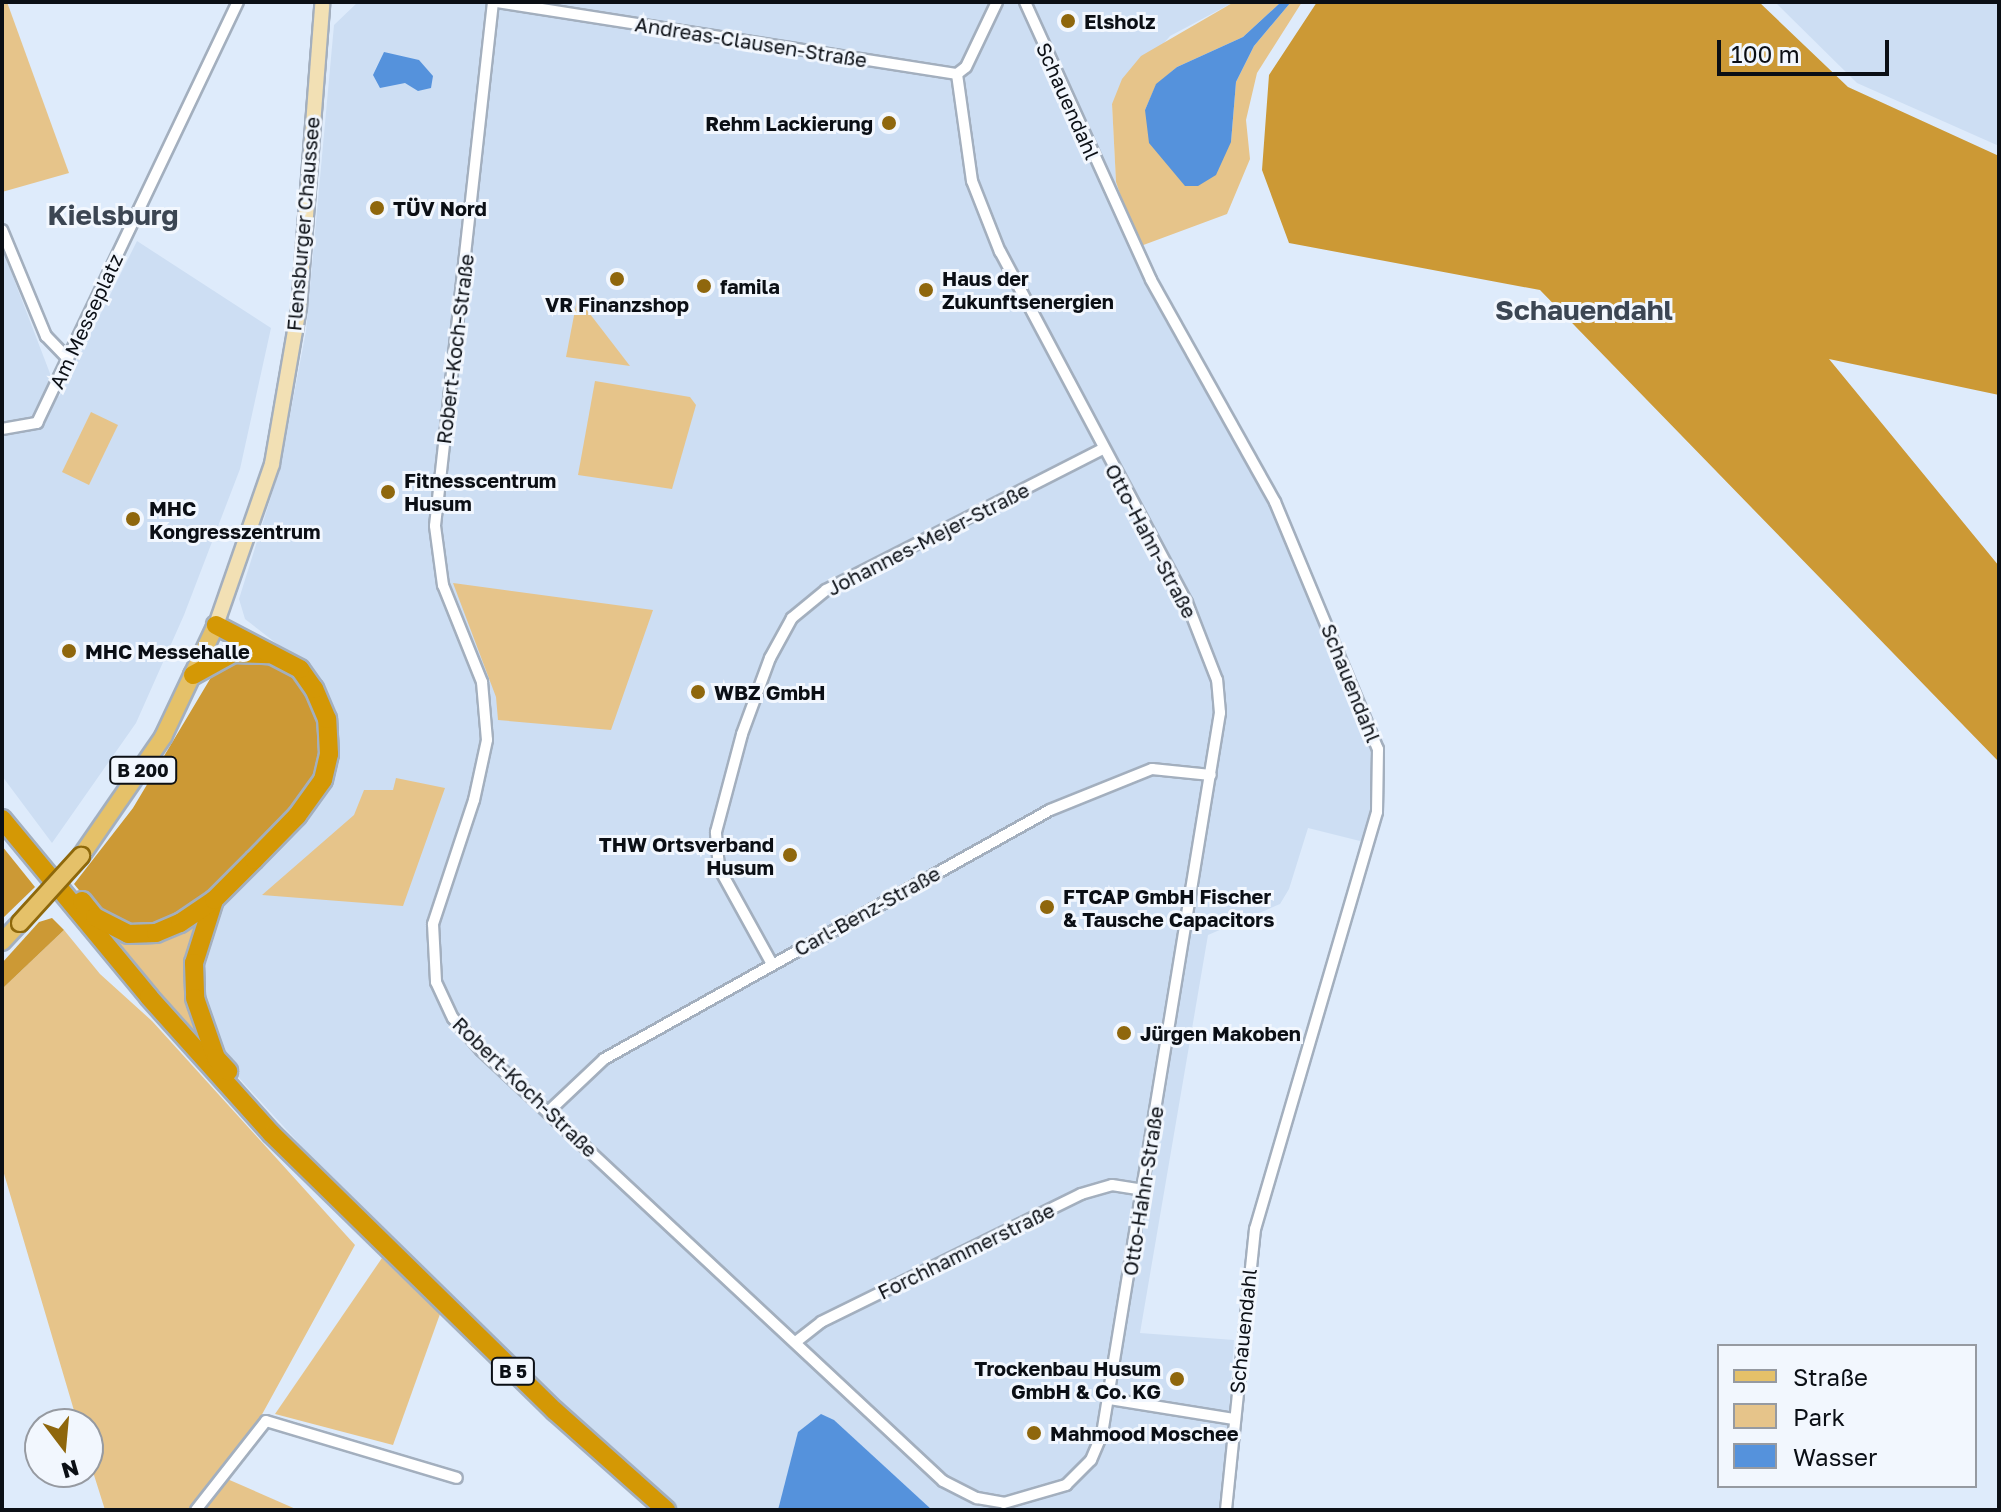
<!DOCTYPE html>
<meta charset="utf-8">
<style>
body{margin:0}
#map{position:relative;width:2001px;height:1512px;overflow:hidden;background:#deebfb;font-family:"Golos Text",sans-serif}
div>[style]{position:absolute}
.built>*{inset:0;background:#cddef3}
.green>*{inset:0;background:#e6c48a}
.forest>*{inset:0;background:#cc9935}
.water>*{inset:0;background:#5592dc}
.roads{filter:drop-shadow(2px 0 #a3afbe) drop-shadow(-2px 0 #a3afbe) drop-shadow(0 2px #a3afbe) drop-shadow(0 -2px #a3afbe)}
.street>*{height:10px;margin:-5px;padding:0 5px;transform-origin:5px;border-radius:5px;background:#fff}
.secondary>*{height:14px;margin:-7px;padding:0 7px;transform-origin:7px;border-radius:7px;background:#f2e0b4}
.primary>*{height:16px;margin:-8px;padding:0 8px;transform-origin:8px;border-radius:8px;background:#e5c169}
.highway>*{height:18px;margin:-9px;padding:0 9px;transform-origin:9px;border-radius:9px;background:#d49805}
.bridges{filter:drop-shadow(2px 0 #8e680b) drop-shadow(-2px 0 #8e680b) drop-shadow(0 2px #8e680b) drop-shadow(0 -2px #8e680b)}
.primary-bridge>*{height:16px;margin:-8px;padding:0 8px;transform-origin:8px;border-radius:8px;background:#e5c169}
.dots>*{width:22px;height:22px;translate:-50% -50%;box-sizing:border-box;border:4px solid #f2f7fe;border-radius:50%}
span{translate:-50% -50%;white-space:nowrap;text-align:center;line-height:1.15;-webkit-text-stroke:6px #f2f7fe;paint-order:stroke}
.shield-label span{padding:2px 6px;background:#f2f7fe;border:2px solid;border-radius:6px;-webkit-text-stroke-width:0}
.shield-label{font-size:18px;color:#0b0f15;font-weight:700}
.poi-label{font-size:20px;color:#0b0f15;font-weight:700}
.left{translate:0 -50%;text-align:left}
.right{translate:-100% -50%;text-align:right}
.street-label{font-size:20px;color:#0b0f15}
.district-label{font-size:28px;color:#3c4653;font-weight:700}
.frame{position:absolute;inset:0;border:4px solid #0b0f15;pointer-events:none}
.legend{position:absolute;left:1717px;top:1344px;width:260px;height:144px;box-sizing:border-box;background:#f2f7fe;border:2px solid #969aa1;margin:0;padding:10px 14px;list-style:none;font-size:24px;color:#0b0f15}
.legend li{display:flex;align-items:center;gap:16px;height:40px}
.legend b{width:40px;border:2px solid #969aa1}
.north{position:absolute;left:24px;top:1408px;width:80px;height:80px;box-sizing:border-box;background:#f2f7fe;border:2px solid #969aa1;border-radius:50%;rotate:164deg;font-size:22px;font-weight:700;line-height:32px;text-align:center;color:#0b0f15}
.north::after{content:'';display:block;margin:auto;width:28px;height:36px;background:#8f670d;clip-path:polygon(50% 0,100% 100%,50% 72%,0 100%)}
.scale{position:absolute;left:1717px;top:40px;width:172px;height:36px;box-sizing:border-box;border:4px solid #0b0f15;border-top:0;padding-left:10px;font-size:24px;line-height:28px;white-space:nowrap;color:#0b0f15;-webkit-text-stroke:6px #f2f7fe;paint-order:stroke}
</style>
<div id="map">
<div class="built">
<i style="clip-path:polygon(358px 2px,1234px 2px,1170px 36px,1112px 104px,1116px 182px,1154px 279px,1260px 464px,1257px 477px,1374px 751px,1374px 811px,1364px 842px,1308px 828px,1289px 889px,1280px 904px,1208px 935px,1140px 1333px,1234px 1340px,1222px 1510px,673px 1510px,380px 1232px,219px 1056px,206px 1025px,197px 963px,304px 665px,245px 619px,239px 599px,280px 468px,306px 331px,334px 25px)"></i>
<i style="clip-path:polygon(1775px 2px,1999px 2px,1999px 146px,1857px 83px)"></i>
<i style="clip-path:polygon(137px 241px,271px 328px,240px 469px,184px 615px,136px 723px,52px 843px,2px 776px,2px 248px,59px 397px)"></i>
</div>
<div class="green">
<i style="clip-path:polygon(2px 2px,7px 2px,69px 173px,2px 192px)"></i>
<i style="clip-path:polygon(1234px 2px,1281px 2px,1243px 37px,1177px 67px,1156px 85px,1145px 110px,1231px 142px,1236px 82px,1254px 46px,1291px 2px,1302px 2px,1257px 73px,1246px 120px,1250px 159px,1227px 214px,1138px 247px,1116px 182px,1112px 104px,1122px 79px,1141px 56px)"></i>
<i style="clip-path:polygon(577px 300px,580px 301px,630px 366px,566px 357px)"></i>
<i style="clip-path:polygon(595px 381px,690px 397px,696px 405px,672px 489px,578px 475px)"></i>
<i style="clip-path:polygon(91px 412px,118px 425px,89px 485px,62px 472px)"></i>
<i style="clip-path:polygon(453px 583px,653px 610px,611px 730px,498px 720px,496px 697px)"></i>
<i style="clip-path:polygon(396px 778px,445px 788px,403px 906px,262px 895px,354px 815px,364px 790px,393px 790px)"></i>
<i style="clip-path:polygon(209px 908px,191px 963px,212px 1059px,92px 920px)"></i>
<i style="clip-path:polygon(64px 930px,100px 974px,152px 1021px,355px 1245px,254px 1429px,190px 1510px,105px 1510px,88px 1456px,88px 1424px,78px 1424px,2px 1167px,2px 989px)"></i>
<i style="clip-path:polygon(382px 1258px,440px 1314px,393px 1445px,275px 1414px)"></i>
<i style="clip-path:polygon(225px 1478px,298px 1510px,200px 1510px)"></i>
</div>
<div class="forest">
<i style="clip-path:polygon(1317px 2px,1759px 2px,1848px 87px,1999px 156px,1999px 395px,1829px 359px,1999px 566px,1999px 762px,1540px 290px,1289px 243px,1262px 170px,1269px 75px)"></i>
<i style="clip-path:polygon(237px 658px,265px 658px,296px 673px,322px 720px,317px 778px,293px 811px,211px 894px,155px 929px,129px 929px,97px 912px,74px 884px,133px 808px,216px 669px)"></i>
<i style="clip-path:polygon(2px 846px,35px 887px,2px 919px)"></i>
<i style="clip-path:polygon(52px 918px,64px 930px,2px 989px,2px 963px,39px 922px)"></i>
</div>
<div class="water">
<i style="clip-path:polygon(1281px 2px,1291px 2px,1254px 46px,1236px 82px,1231px 142px,1216px 175px,1198px 186px,1185px 186px,1149px 143px,1145px 110px,1156px 84px,1177px 67px,1243px 37px)"></i>
<i style="clip-path:polygon(384px 52px,419px 60px,433px 76px,431px 88px,418px 91px,405px 83px,380px 88px,373px 75px)"></i>
<i style="clip-path:polygon(821px 1414px,834px 1420px,932px 1510px,778px 1510px,798px 1432px)"></i>
</div>
<div class="roads">
<div class="street">
<i style="left:493px;top:2px;width:527px;rotate:96.32deg"></i>
<i style="left:435px;top:526px;width:60px;rotate:82.3deg"></i>
<i style="left:443px;top:585px;width:105px;rotate:68.1deg"></i>
<i style="left:482px;top:682px;width:58px;rotate:85.1deg"></i>
<i style="left:487px;top:740px;width:61px;rotate:102.2deg"></i>
<i style="left:474px;top:800px;width:131px;rotate:108.3deg"></i>
<i style="left:433px;top:924px;width:58px;rotate:87deg"></i>
<i style="left:436px;top:982px;width:40px;rotate:65deg"></i>
<i style="left:453px;top:1018px;width:43px;rotate:48.8deg"></i>
<i style="left:481px;top:1050px;width:632px;rotate:43.01deg"></i>
<i style="left:943px;top:1481px;width:38px;rotate:27deg"></i>
<i style="left:977px;top:1498px;width:27px;rotate:10deg"></i>
<i style="left:1004px;top:1503px;width:65px;rotate:-16.2deg"></i>
<i style="left:1066px;top:1485px;width:35px;rotate:-45deg"></i>
<i style="left:1091px;top:1460px;width:28px;rotate:-67deg"></i>
<i style="left:1102px;top:1434px;width:731px;rotate:-80.71deg"></i>
<i style="left:1220px;top:713px;width:33px;rotate:-95deg"></i>
<i style="left:1217px;top:680px;width:83px;rotate:-111.3deg"></i>
<i style="left:1187px;top:603px;width:398px;rotate:-118deg"></i>
<i style="left:1000px;top:252px;width:76px;rotate:-111.5deg"></i>
<i style="left:972px;top:181px;width:108px;rotate:-98deg"></i>
<i style="left:497px;top:2px;width:466px;rotate:8.9deg"></i>
<i style="left:1025px;top:2px;width:305px;rotate:65.6deg"></i>
<i style="left:1151px;top:280px;width:254px;rotate:60.8deg"></i>
<i style="left:1275px;top:502px;width:268px;rotate:67.4deg"></i>
<i style="left:1378px;top:749px;width:63px;rotate:90.9deg"></i>
<i style="left:1377px;top:812px;width:434px;rotate:106.3deg"></i>
<i style="left:1255px;top:1229px;width:282px;rotate:95.9deg"></i>
<i style="left:957px;top:74px;width:11px;rotate:-38deg"></i>
<i style="left:966px;top:67px;width:72px;rotate:-64.5deg"></i>
<i style="left:2px;top:230px;width:115px;rotate:67.5deg"></i>
<i style="left:46px;top:336px;width:32px;rotate:46deg"></i>
<i style="left:2px;top:429px;width:36px;rotate:-10deg"></i>
<i style="left:37px;top:423px;width:467px;rotate:-64.5deg"></i>
<i style="left:772px;top:964px;width:110px;rotate:-118.9deg"></i>
<i style="left:719px;top:868px;width:36px;rotate:-95deg"></i>
<i style="left:716px;top:832px;width:101px;rotate:-75.1deg"></i>
<i style="left:742px;top:734px;width:81px;rotate:-69.8deg"></i>
<i style="left:770px;top:658px;width:46px;rotate:-61.2deg"></i>
<i style="left:792px;top:618px;width:44px;rotate:-39.5deg"></i>
<i style="left:826px;top:590px;width:311px;rotate:-27deg"></i>
<i style="left:548px;top:1112px;width:77px;rotate:-43.4deg"></i>
<i style="left:604px;top:1059px;width:511px;rotate:-29.17deg"></i>
<i style="left:1050px;top:810px;width:110px;rotate:-21.9deg"></i>
<i style="left:1152px;top:769px;width:59px;rotate:5.8deg"></i>
<i style="left:797px;top:1341px;width:31px;rotate:-38deg"></i>
<i style="left:821px;top:1322px;width:290px;rotate:-26.2deg"></i>
<i style="left:1081px;top:1194px;width:32px;rotate:-16deg"></i>
<i style="left:1112px;top:1185px;width:32px;rotate:9deg"></i>
<i style="left:1110px;top:1399px;width:125px;rotate:9.2deg"></i>
<i style="left:196px;top:1510px;width:113px;rotate:-51.8deg"></i>
<i style="left:266px;top:1421px;width:199px;rotate:16.6deg"></i>
</div>
<div class="secondary">
<i style="left:216px;top:625px;width:170px;rotate:-70.8deg"></i>
<i style="left:272px;top:464px;width:159px;rotate:-80.2deg"></i>
<i style="left:299px;top:307px;width:303px;rotate:-85.6deg"></i>
</div>
<div class="primary">
<i style="left:81px;top:856px;width:145px;rotate:-55.4deg"></i>
<i style="left:163px;top:737px;width:124px;rotate:-64.7deg"></i>
<i style="left:2px;top:942px;width:26px;rotate:-47deg"></i>
</div>
<div class="highway">
<i style="left:193px;top:675px;width:46px;rotate:-28.8deg"></i>
<i style="left:233px;top:653px;width:36px;rotate:2deg"></i>
<i style="left:2px;top:819px;width:231px;rotate:50.4deg"></i>
<i style="left:149px;top:997px;width:184px;rotate:48.1deg"></i>
<i style="left:272px;top:1134px;width:396px;rotate:44.4deg"></i>
<i style="left:555px;top:1411px;width:149px;rotate:41.7deg"></i>
<i style="left:214px;top:900px;width:66px;rotate:107.6deg"></i>
<i style="left:194px;top:963px;width:35px;rotate:88deg"></i>
<i style="left:195px;top:998px;width:64px;rotate:70.7deg"></i>
<i style="left:216px;top:1058px;width:18px;rotate:47deg"></i>
<i style="left:82px;top:901px;width:21px;rotate:51deg"></i>
<i style="left:95px;top:917px;width:37px;rotate:27deg"></i>
<i style="left:128px;top:934px;width:28px;rotate:-2deg"></i>
<i style="left:156px;top:933px;width:26px;rotate:-23deg"></i>
<i style="left:180px;top:923px;width:41px;rotate:-34.1deg"></i>
<i style="left:214px;top:900px;width:57px;rotate:-45deg"></i>
<i style="left:254px;top:860px;width:62px;rotate:-45.7deg"></i>
<i style="left:297px;top:816px;width:44px;rotate:-54.2deg"></i>
<i style="left:323px;top:780px;width:27px;rotate:-77deg"></i>
<i style="left:329px;top:754px;width:35px;rotate:-93deg"></i>
<i style="left:327px;top:719px;width:33px;rotate:-113deg"></i>
<i style="left:314px;top:689px;width:24px;rotate:-125deg"></i>
<i style="left:300px;top:669px;width:95px;rotate:-152.4deg"></i>
</div>
</div>
<div class="bridges">
<div class="primary-bridge">
<i style="left:20px;top:923px;width:91px;rotate:-47.7deg"></i>
</div>
</div>
<div class="dots">
<i style="left:1068px;top:21px;background:#8f670d"></i>
<i style="left:889px;top:123px;background:#8f670d"></i>
<i style="left:377px;top:208px;background:#8f670d"></i>
<i style="left:617px;top:279px;background:#8f670d"></i>
<i style="left:704px;top:286px;background:#8f670d"></i>
<i style="left:926px;top:290px;background:#8f670d"></i>
<i style="left:388px;top:492px;background:#8f670d"></i>
<i style="left:133px;top:519px;background:#8f670d"></i>
<i style="left:69px;top:651px;background:#8f670d"></i>
<i style="left:698px;top:692px;background:#8f670d"></i>
<i style="left:790px;top:855px;background:#8f670d"></i>
<i style="left:1047px;top:907px;background:#8f670d"></i>
<i style="left:1124px;top:1033px;background:#8f670d"></i>
<i style="left:1177px;top:1379px;background:#8f670d"></i>
<i style="left:1034px;top:1433px;background:#8f670d"></i>
</div>
<div class="shield-label">
<span style="left:143px;top:770px">B 200</span>
<span style="left:513px;top:1371px">B 5</span>
</div>
<div class="poi-label">
<span class="left" style="left:1084px;top:21px">Elsholz</span>
<span class="right" style="left:873px;top:123px">Rehm Lackierung</span>
<span class="left" style="left:393px;top:208px">TÜV Nord</span>
<span class="left" style="left:942px;top:290px">Haus der<br>Zukunftsenergien</span>
<span class="left" style="left:720px;top:286px">famila</span>
<span style="left:617px;top:304px">VR Finanzshop</span>
<span class="left" style="left:404px;top:492px">Fitnesscentrum<br>Husum</span>
<span class="left" style="left:149px;top:520px">MHC<br>Kongresszentrum</span>
<span class="left" style="left:85px;top:651px">MHC Messehalle</span>
<span class="left" style="left:714px;top:692px">WBZ GmbH</span>
<span class="right" style="left:774px;top:856px">THW Ortsverband<br>Husum</span>
<span class="left" style="left:1063px;top:908px">FTCAP GmbH Fischer<br>&amp; Tausche Capacitors</span>
<span class="left" style="left:1140px;top:1033px">Jürgen Makoben</span>
<span class="right" style="left:1161px;top:1380px">Trockenbau Husum<br>GmbH &amp; Co. KG</span>
<span class="left" style="left:1050px;top:1433px">Mahmood Moschee</span>
</div>
<div class="street-label">
<span style="left:751px;top:42px;rotate:9deg">Andreas-Clausen-Straße</span>
<span style="left:1068px;top:101px;rotate:66deg">Schauendahl</span>
<span style="left:303px;top:224px;rotate:-85deg">Flensburger Chaussee</span>
<span style="left:86px;top:321px;rotate:-65deg">Am Messeplatz</span>
<span style="left:455px;top:349px;rotate:-83deg">Robert-Koch-Straße</span>
<span style="left:928px;top:539px;rotate:-27deg">Johannes-Mejer-Straße</span>
<span style="left:1151px;top:541px;rotate:62deg">Otto-Hahn-Straße</span>
<span style="left:1351px;top:683px;rotate:68deg">Schauendahl</span>
<span style="left:867px;top:911px;rotate:-29deg">Carl-Benz-Straße</span>
<span style="left:525px;top:1087px;rotate:44deg">Robert-Koch-Straße</span>
<span style="left:1143px;top:1191px;rotate:-81deg">Otto-Hahn-Straße</span>
<span style="left:966px;top:1251px;rotate:-26deg">Forchhammerstraße</span>
<span style="left:1243px;top:1331px;rotate:-84deg">Schauendahl</span>
</div>
<div class="district-label">
<span style="left:113px;top:215px">Kielsburg</span>
<span style="left:1584px;top:310px">Schauendahl</span>
</div>
<div class="frame"></div>
<ul class="legend">
<li><b style="height:10px;background:#e5c169"></b>Straße</li>
<li><b style="height:22px;background:#e6c48a"></b>Park</li>
<li><b style="height:22px;background:#5592dc"></b>Wasser</li>
</ul>
<div class="north">N</div>
<div class="scale">100 m</div>
</div>
